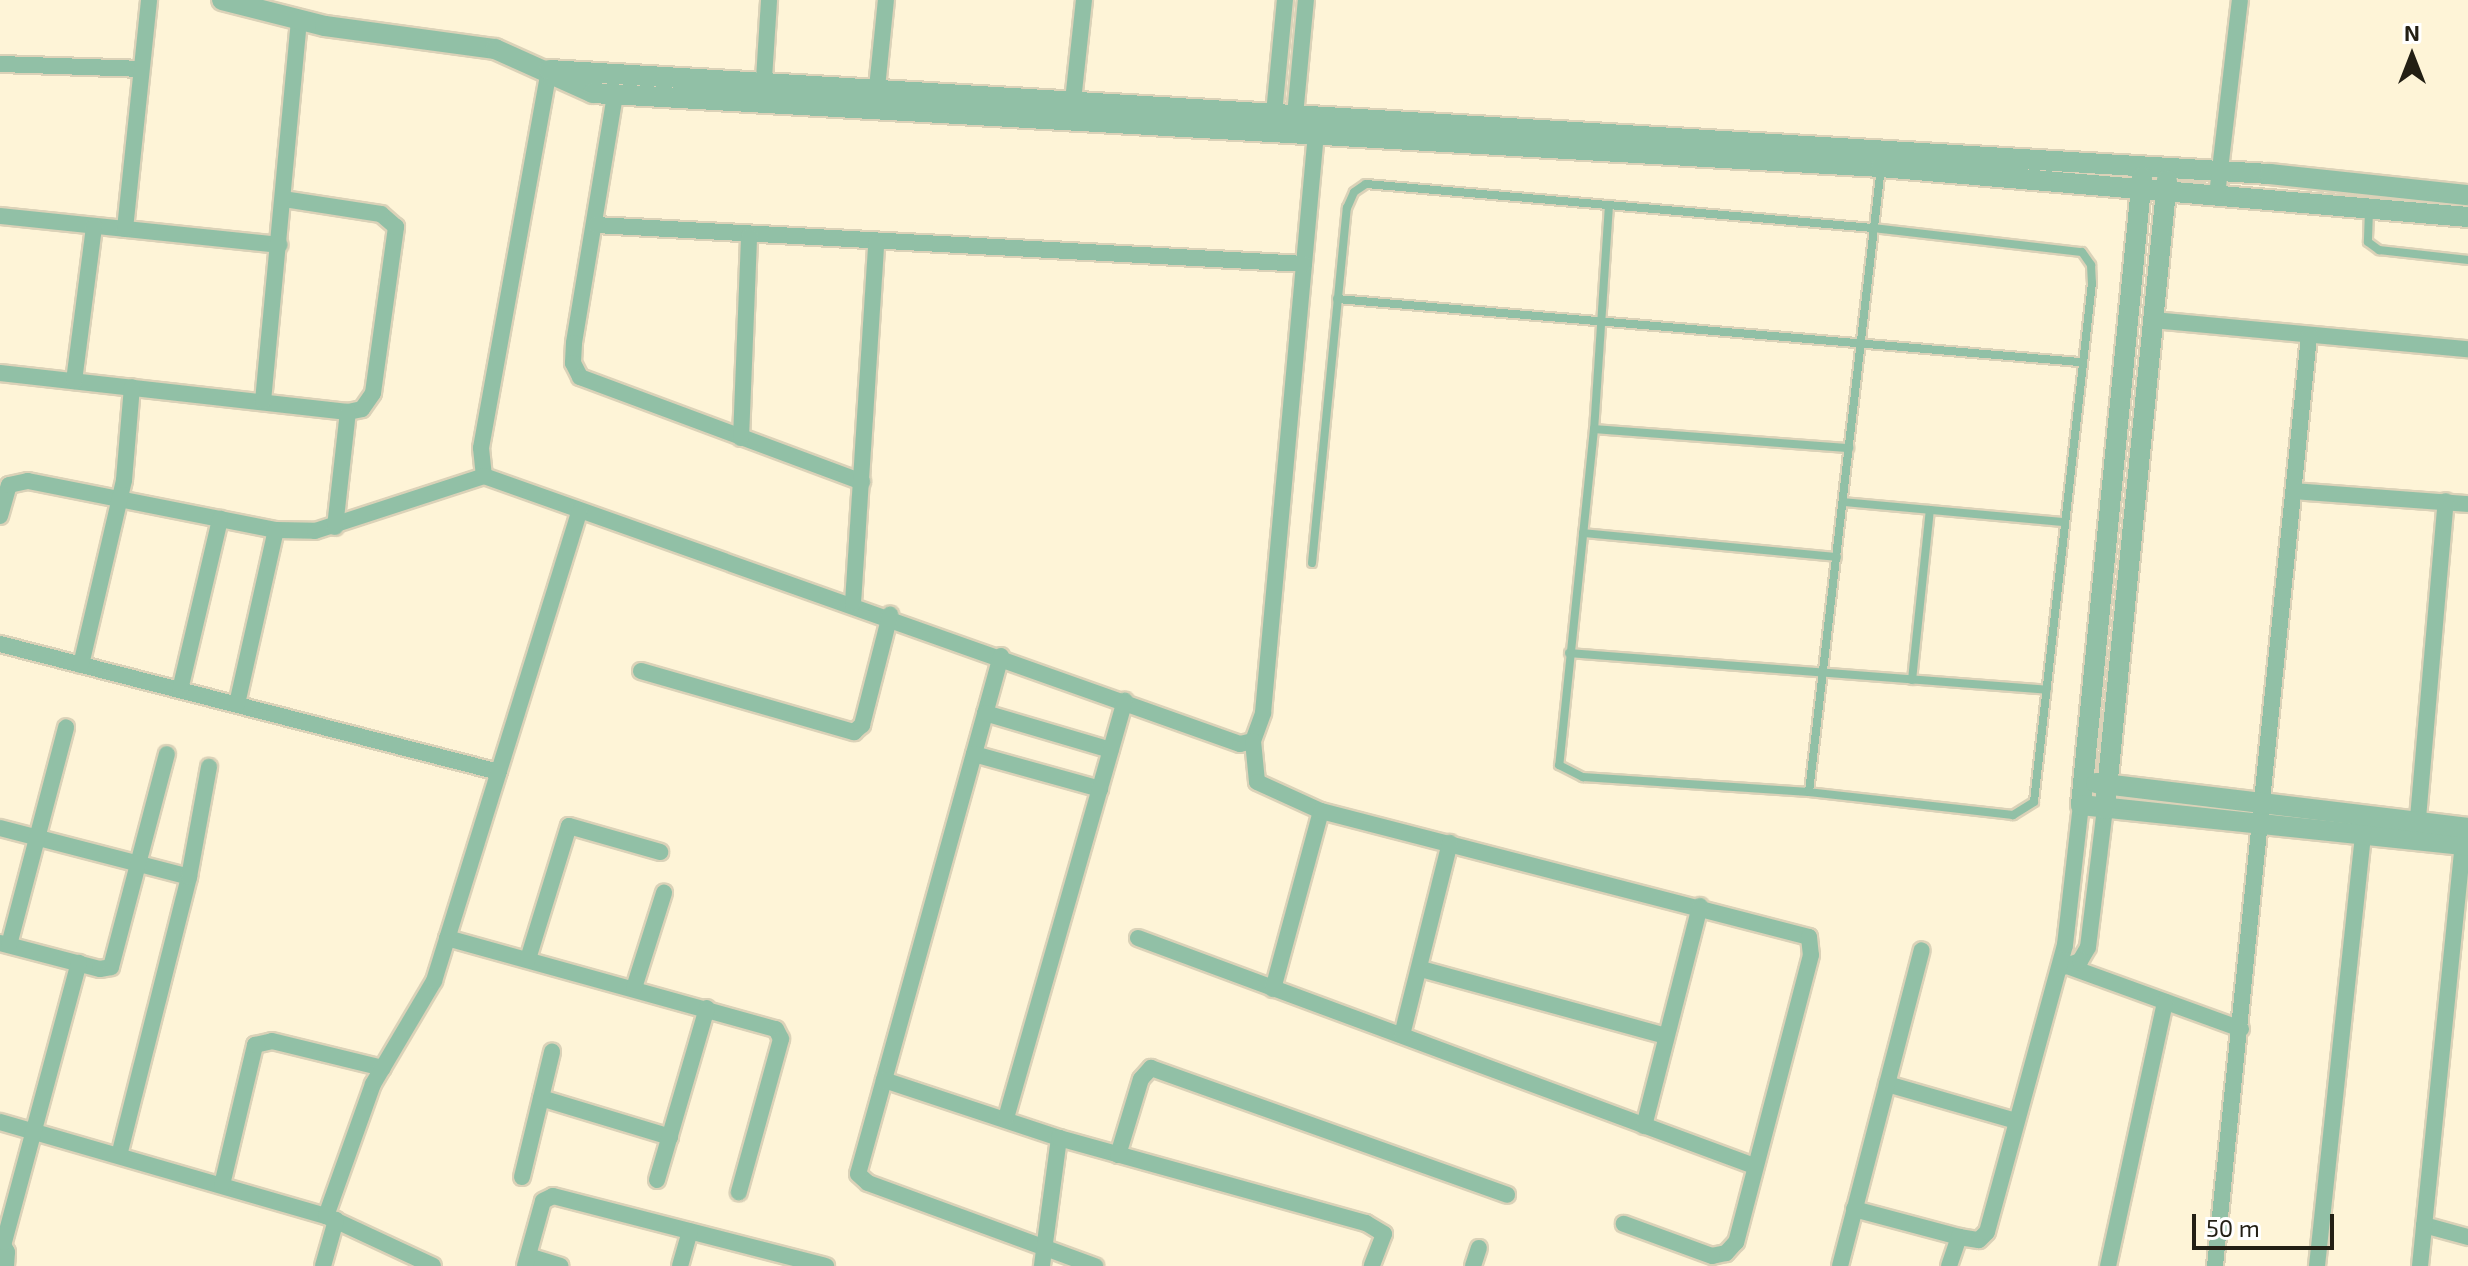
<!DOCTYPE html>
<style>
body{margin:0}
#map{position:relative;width:2468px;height:1266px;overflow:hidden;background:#fef4d7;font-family:"Exo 2",sans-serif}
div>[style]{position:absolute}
.roads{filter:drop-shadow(2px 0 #dbd2b8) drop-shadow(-2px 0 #dbd2b8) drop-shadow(0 2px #dbd2b8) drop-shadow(0 -2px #dbd2b8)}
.service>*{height:8px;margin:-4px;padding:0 4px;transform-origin:4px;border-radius:4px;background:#91c0a6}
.minor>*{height:16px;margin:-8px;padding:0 8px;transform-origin:8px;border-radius:8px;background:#91c0a6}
.tertiary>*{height:20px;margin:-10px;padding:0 10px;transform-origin:10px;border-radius:10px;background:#91c0a6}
span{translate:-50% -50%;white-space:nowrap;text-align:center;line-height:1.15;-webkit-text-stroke:6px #fff;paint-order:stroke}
.north{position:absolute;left:2372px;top:16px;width:80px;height:80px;-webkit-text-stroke:6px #fff;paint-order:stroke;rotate:0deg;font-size:22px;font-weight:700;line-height:32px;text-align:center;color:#231f14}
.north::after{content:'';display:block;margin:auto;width:28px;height:36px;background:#231f14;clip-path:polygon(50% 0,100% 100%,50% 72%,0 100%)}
.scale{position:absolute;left:2192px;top:1214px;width:142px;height:36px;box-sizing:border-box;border:4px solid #231f14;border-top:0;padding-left:10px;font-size:24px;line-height:28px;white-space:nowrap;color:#231f14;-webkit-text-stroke:6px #fff;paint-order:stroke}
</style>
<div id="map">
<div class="roads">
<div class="service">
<i style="left:1609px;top:205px;width:225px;rotate:93.8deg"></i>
<i style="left:1594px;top:429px;width:338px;rotate:95.9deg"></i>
<i style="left:1559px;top:765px;width:27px;rotate:27deg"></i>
<i style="left:1583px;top:777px;width:226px;rotate:3.8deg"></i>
<i style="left:1809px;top:792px;width:629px;rotate:-83.43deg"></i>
<i style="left:2369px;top:210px;width:32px;rotate:92deg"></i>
<i style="left:2368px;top:242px;width:14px;rotate:36deg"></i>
<i style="left:2379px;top:250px;width:90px;rotate:6.4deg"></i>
<i style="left:1337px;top:299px;width:746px;rotate:4.85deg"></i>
<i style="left:1594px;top:429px;width:256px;rotate:4.3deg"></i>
<i style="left:1843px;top:502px;width:222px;rotate:5.2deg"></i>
<i style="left:1583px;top:533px;width:255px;rotate:5.4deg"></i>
<i style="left:1312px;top:563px;width:357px;rotate:-84.4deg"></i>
<i style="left:1347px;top:208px;width:17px;rotate:-66deg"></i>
<i style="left:1354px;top:192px;width:14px;rotate:-34deg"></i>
<i style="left:1366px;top:184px;width:509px;rotate:4.96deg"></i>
<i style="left:1873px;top:228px;width:210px;rotate:6.6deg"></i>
<i style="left:2082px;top:252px;width:16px;rotate:55deg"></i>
<i style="left:2091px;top:265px;width:18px;rotate:87deg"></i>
<i style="left:2092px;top:283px;width:522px;rotate:96.38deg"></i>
<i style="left:2034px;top:802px;width:25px;rotate:148deg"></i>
<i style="left:2013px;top:815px;width:205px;rotate:-173.6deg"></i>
<i style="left:1569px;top:653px;width:479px;rotate:4.4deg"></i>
<i style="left:1912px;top:680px;width:171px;rotate:-84deg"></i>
</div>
<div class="minor">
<i style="left:0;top:64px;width:140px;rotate:2deg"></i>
<i style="left:549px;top:70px;width:384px;rotate:100.2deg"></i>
<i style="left:481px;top:448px;width:28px;rotate:84deg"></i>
<i style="left:484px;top:476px;width:802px;rotate:19.52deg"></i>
<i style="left:1240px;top:744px;width:13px;rotate:-13deg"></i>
<i style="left:1253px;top:741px;width:30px;rotate:-70deg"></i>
<i style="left:1263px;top:713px;width:582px;rotate:-84.78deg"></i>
<i style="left:877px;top:88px;width:88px;rotate:-84.2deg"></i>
<i style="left:763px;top:94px;width:94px;rotate:-86.3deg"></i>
<i style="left:615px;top:95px;width:251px;rotate:99.4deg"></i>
<i style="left:574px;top:343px;width:20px;rotate:93deg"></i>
<i style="left:573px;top:363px;width:16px;rotate:63deg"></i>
<i style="left:580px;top:377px;width:301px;rotate:20.4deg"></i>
<i style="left:1073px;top:101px;width:102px;rotate:-83.8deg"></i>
<i style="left:1273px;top:124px;width:125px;rotate:-84.5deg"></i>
<i style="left:1294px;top:126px;width:127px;rotate:-84.6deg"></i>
<i style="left:2217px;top:195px;width:196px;rotate:-83.3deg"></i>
<i style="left:0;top:216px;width:281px;rotate:5.9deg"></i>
<i style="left:596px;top:225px;width:709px;rotate:3.15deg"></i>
<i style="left:125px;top:229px;width:230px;rotate:-84deg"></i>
<i style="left:2153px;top:320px;width:316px;rotate:5.3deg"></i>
<i style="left:0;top:373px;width:350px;rotate:6.4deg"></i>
<i style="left:348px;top:412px;width:14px;rotate:-12deg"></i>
<i style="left:362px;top:409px;width:19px;rotate:-55deg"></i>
<i style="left:373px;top:393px;width:168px;rotate:-82.1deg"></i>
<i style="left:396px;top:227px;width:20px;rotate:-139deg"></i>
<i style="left:381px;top:214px;width:98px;rotate:-171.2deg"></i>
<i style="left:74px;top:381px;width:156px;rotate:-82.6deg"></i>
<i style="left:263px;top:401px;width:382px;rotate:-84.6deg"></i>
<i style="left:741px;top:438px;width:202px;rotate:-87.7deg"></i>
<i style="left:2294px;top:491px;width:174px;rotate:4.3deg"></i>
<i style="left:0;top:516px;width:32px;rotate:-74deg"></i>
<i style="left:9px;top:485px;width:19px;rotate:-12deg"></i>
<i style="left:28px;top:481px;width:253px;rotate:11.2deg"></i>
<i style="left:276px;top:530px;width:39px;rotate:1deg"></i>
<i style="left:315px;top:531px;width:178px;rotate:-18deg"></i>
<i style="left:335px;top:527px;width:116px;rotate:-83.6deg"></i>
<i style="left:853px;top:603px;width:361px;rotate:-86.3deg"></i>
<i style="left:0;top:644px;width:515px;rotate:14.39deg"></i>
<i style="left:1001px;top:656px;width:537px;rotate:105.43deg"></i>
<i style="left:858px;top:1174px;width:13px;rotate:42deg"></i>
<i style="left:868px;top:1183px;width:242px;rotate:20.1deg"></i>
<i style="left:81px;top:665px;width:190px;rotate:-76.9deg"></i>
<i style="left:124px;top:480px;width:93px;rotate:-85.1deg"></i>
<i style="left:641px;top:671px;width:222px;rotate:16deg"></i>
<i style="left:854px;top:732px;width:11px;rotate:-41deg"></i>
<i style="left:862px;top:725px;width:114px;rotate:-75.7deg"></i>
<i style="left:180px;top:690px;width:176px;rotate:-76.8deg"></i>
<i style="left:237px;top:704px;width:178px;rotate:-77.4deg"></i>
<i style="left:985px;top:713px;width:131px;rotate:16.4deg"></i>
<i style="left:1253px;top:741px;width:41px;rotate:84.4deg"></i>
<i style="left:1257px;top:782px;width:70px;rotate:24.4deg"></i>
<i style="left:974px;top:754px;width:131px;rotate:15.5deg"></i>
<i style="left:2418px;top:818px;width:318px;rotate:-85deg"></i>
<i style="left:0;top:828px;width:195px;rotate:14.5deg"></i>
<i style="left:189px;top:877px;width:287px;rotate:104.1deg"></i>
<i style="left:189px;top:877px;width:112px;rotate:-79.7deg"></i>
<i style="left:447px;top:938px;width:341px;rotate:15.5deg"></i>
<i style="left:776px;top:1029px;width:11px;rotate:63deg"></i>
<i style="left:781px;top:1039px;width:159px;rotate:105.4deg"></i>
<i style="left:1138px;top:938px;width:657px;rotate:20.31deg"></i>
<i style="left:0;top:943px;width:103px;rotate:14.6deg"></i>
<i style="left:100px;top:969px;width:11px;rotate:-10deg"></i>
<i style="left:111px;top:967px;width:220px;rotate:-75.3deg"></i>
<i style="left:9px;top:945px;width:225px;rotate:-75.3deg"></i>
<i style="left:528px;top:959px;width:139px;rotate:-72.9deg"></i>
<i style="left:569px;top:826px;width:95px;rotate:15.9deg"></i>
<i style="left:2067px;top:966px;width:185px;rotate:19.9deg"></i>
<i style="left:2063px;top:967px;width:18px;rotate:-19deg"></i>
<i style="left:2080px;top:961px;width:16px;rotate:-60deg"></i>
<i style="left:2088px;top:947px;width:139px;rotate:-83deg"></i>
<i style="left:1421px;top:969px;width:254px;rotate:15.3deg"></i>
<i style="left:634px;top:988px;width:100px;rotate:-72.5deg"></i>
<i style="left:1273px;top:989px;width:184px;rotate:-74.9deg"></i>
<i style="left:1321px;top:811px;width:504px;rotate:14.48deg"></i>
<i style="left:1809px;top:937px;width:18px;rotate:84deg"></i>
<i style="left:1811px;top:955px;width:297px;rotate:104.6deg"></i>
<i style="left:1736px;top:1242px;width:15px;rotate:132deg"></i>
<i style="left:1726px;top:1253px;width:14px;rotate:168deg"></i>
<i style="left:1712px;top:1256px;width:94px;rotate:-160deg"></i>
<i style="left:1402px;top:1035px;width:198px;rotate:-76deg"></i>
<i style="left:884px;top:1080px;width:184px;rotate:18.3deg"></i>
<i style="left:1059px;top:1138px;width:129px;rotate:97.6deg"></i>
<i style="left:1887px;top:1084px;width:134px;rotate:16deg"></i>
<i style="left:541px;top:1098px;width:135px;rotate:16.8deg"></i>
<i style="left:1006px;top:1118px;width:434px;rotate:-74.1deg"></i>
<i style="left:0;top:1122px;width:339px;rotate:16.1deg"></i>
<i style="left:326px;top:1216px;width:118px;rotate:25deg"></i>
<i style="left:1644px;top:1126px;width:227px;rotate:-75.7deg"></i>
<i style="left:1059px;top:1138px;width:319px;rotate:15.5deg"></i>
<i style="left:1366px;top:1223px;width:21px;rotate:31deg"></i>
<i style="left:1384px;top:1234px;width:34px;rotate:111deg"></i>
<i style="left:1118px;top:1155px;width:79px;rotate:-73.2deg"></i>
<i style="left:1141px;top:1079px;width:15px;rotate:-48deg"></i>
<i style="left:1151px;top:1068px;width:378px;rotate:19.6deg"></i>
<i style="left:522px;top:1177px;width:129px;rotate:-76.5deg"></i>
<i style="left:657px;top:1180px;width:179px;rotate:-73.8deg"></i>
<i style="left:222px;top:1185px;width:144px;rotate:-76.7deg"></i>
<i style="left:255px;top:1045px;width:17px;rotate:-13deg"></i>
<i style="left:272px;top:1041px;width:114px;rotate:13.7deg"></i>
<i style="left:1854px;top:1209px;width:109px;rotate:14.9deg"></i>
<i style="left:326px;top:1216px;width:140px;rotate:-70.4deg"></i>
<i style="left:373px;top:1084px;width:120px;rotate:-59.4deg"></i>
<i style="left:434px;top:981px;width:491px;rotate:-72.8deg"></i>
<i style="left:2424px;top:1225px;width:46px;rotate:15.3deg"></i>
<i style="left:0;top:1239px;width:15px;rotate:62deg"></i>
<i style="left:7px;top:1252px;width:14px;rotate:94deg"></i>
<i style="left:4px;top:1242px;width:289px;rotate:-75deg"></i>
<i style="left:528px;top:1256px;width:34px;rotate:17deg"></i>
<i style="left:323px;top:1266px;width:48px;rotate:-74.2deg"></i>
<i style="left:525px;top:1266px;width:67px;rotate:-74.5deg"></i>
<i style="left:543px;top:1201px;width:11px;rotate:-27deg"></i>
<i style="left:553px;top:1196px;width:282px;rotate:14.4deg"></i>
<i style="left:680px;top:1266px;width:36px;rotate:-74deg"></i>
<i style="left:1473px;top:1266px;width:19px;rotate:-72deg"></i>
<i style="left:1840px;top:1266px;width:326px;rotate:-75.5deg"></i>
<i style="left:1949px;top:1266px;width:31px;rotate:-71deg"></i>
<i style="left:1959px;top:1237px;width:20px;rotate:9deg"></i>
<i style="left:1979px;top:1240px;width:11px;rotate:-45deg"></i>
<i style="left:1987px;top:1232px;width:297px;rotate:-74.8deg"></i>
<i style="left:2065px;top:945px;width:141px;rotate:-83.5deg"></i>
<i style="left:2108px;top:1266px;width:270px;rotate:-77.8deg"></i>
<i style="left:2215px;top:1266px;width:935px;rotate:-84.23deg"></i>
<i style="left:2317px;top:1266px;width:433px;rotate:-83.9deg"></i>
<i style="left:2420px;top:1266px;width:423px;rotate:-84.2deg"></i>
</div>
<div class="tertiary">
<i style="left:222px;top:0;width:106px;rotate:14.2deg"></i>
<i style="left:325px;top:26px;width:172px;rotate:7.7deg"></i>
<i style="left:495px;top:49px;width:107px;rotate:24.2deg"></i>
<i style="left:593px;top:93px;width:1290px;rotate:3.29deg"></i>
<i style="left:1881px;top:167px;width:589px;rotate:4.87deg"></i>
<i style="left:549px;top:70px;width:1724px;rotate:3.46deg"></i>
<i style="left:2270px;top:174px;width:199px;rotate:6.1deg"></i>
<i style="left:2142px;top:177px;width:631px;rotate:95.55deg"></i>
<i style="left:2081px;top:805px;width:389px;rotate:6deg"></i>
<i style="left:2096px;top:783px;width:375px;rotate:6.9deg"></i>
<i style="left:2105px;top:809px;width:632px;rotate:-84.37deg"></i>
</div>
</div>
<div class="north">N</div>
<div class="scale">50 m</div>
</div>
